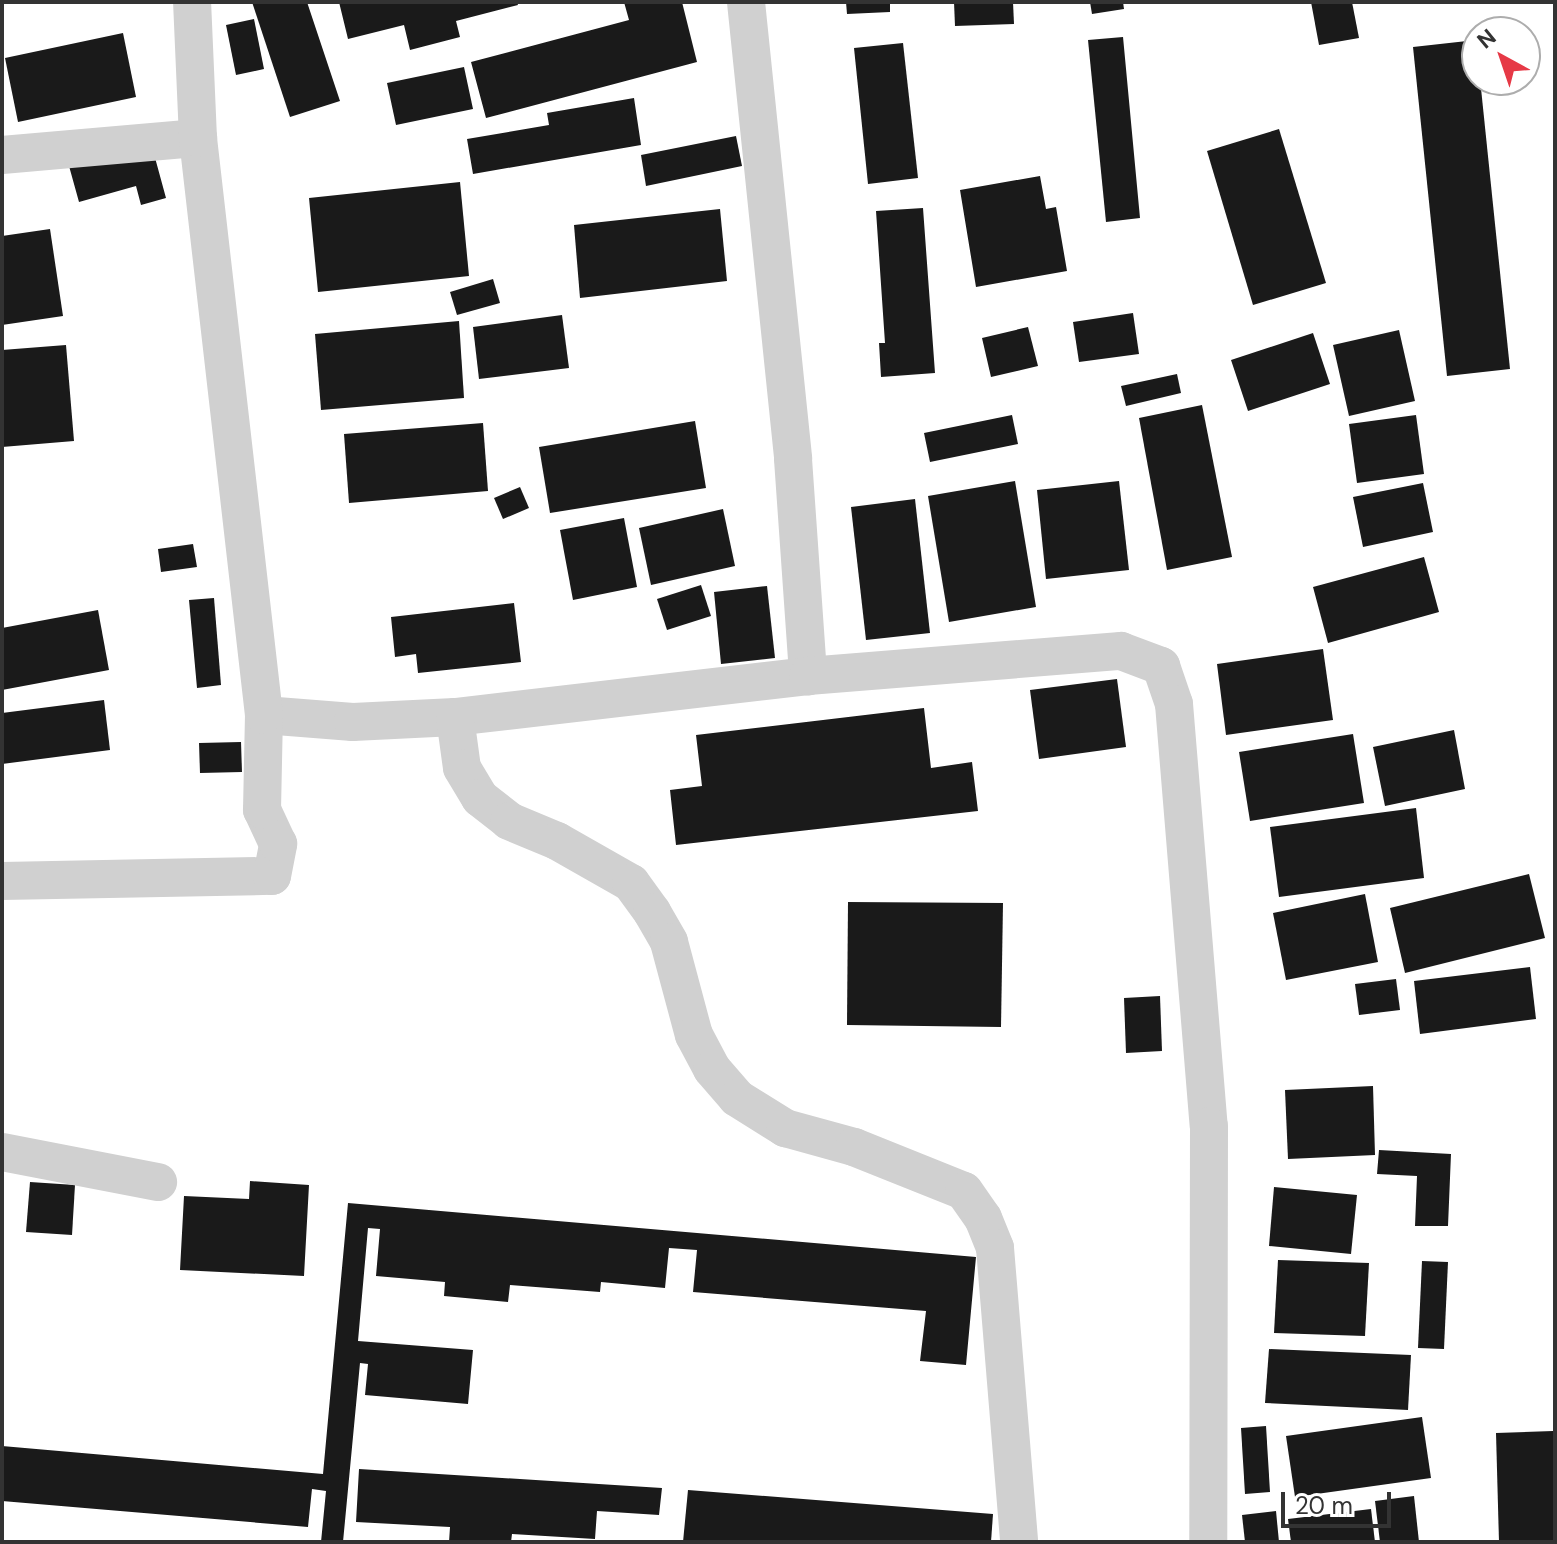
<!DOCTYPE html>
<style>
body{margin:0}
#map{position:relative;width:1557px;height:1544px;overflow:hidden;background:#fff;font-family:"DM Sans",sans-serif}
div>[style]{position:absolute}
.building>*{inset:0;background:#1a1a1a}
.minor>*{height:38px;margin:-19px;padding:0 19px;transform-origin:19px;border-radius:19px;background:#d0d0d0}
span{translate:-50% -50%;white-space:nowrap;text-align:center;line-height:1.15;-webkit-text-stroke:8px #fff;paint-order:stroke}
.frame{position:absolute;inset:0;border:4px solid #333;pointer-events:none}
.north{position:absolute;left:1461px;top:16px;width:80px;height:80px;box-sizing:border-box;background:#fff;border:2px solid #adadad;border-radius:50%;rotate:320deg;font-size:22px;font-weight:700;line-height:32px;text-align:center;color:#333}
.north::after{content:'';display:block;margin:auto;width:28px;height:36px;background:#e63946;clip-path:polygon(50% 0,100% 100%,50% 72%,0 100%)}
.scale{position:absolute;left:1281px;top:1492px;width:110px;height:36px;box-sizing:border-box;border:4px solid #333;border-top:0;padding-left:10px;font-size:24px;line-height:28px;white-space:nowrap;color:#333;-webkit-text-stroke:6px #fff;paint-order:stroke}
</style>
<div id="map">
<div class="building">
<i style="clip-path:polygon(252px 2px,307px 2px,340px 101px,290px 117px)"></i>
<i style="clip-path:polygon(339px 2px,517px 2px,518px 5px,456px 21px,460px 37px,410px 50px,404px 25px,348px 39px)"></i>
<i style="clip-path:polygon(624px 2px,682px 2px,697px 62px,486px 118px,471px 62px,629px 20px)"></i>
<i style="clip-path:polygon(846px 2px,890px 2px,890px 12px,847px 14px)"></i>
<i style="clip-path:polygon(954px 2px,1013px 2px,1014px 24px,955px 26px)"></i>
<i style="clip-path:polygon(1090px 2px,1123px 2px,1124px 9px,1092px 14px)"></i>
<i style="clip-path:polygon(1311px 2px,1352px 2px,1359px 38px,1319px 45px)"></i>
<i style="clip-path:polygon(254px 19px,264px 69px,236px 75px,226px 25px)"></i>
<i style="clip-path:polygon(123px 33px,136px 97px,18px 122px,5px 58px)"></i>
<i style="clip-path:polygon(1123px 37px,1140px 218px,1106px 222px,1088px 40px)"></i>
<i style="clip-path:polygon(1476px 40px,1510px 369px,1447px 376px,1413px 47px)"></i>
<i style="clip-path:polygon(903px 43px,918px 178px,868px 184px,854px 48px)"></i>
<i style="clip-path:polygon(464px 67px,473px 109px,396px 125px,387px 83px)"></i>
<i style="clip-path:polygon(634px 98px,641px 145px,473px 174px,467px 139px,549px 125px,547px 113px)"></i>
<i style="clip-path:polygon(1279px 129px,1326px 283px,1253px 305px,1207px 151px)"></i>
<i style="clip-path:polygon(736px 136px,742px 166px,646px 186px,641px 155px)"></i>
<i style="clip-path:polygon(151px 143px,166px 198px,141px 205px,136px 186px,79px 202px,69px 166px)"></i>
<i style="clip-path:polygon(1040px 176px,1046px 209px,1056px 207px,1067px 271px,976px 287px,960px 190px)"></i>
<i style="clip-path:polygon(460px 182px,469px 276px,318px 292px,309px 198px)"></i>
<i style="clip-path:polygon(923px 208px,935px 373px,881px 377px,879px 343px,885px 343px,876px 211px)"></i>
<i style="clip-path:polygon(720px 209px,727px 281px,580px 298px,574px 225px)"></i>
<i style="clip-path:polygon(50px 229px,63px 316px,2px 325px,2px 236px)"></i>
<i style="clip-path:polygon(493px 279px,500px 303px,457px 315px,450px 292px)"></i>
<i style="clip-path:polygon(1133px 313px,1139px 354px,1079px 362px,1073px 322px)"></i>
<i style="clip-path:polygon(562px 315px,569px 368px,479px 379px,473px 327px)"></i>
<i style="clip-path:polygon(459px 321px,464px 398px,321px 410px,315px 334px)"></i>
<i style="clip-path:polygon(1028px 327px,1038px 366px,991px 377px,982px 338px)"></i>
<i style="clip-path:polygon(1399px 330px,1415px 401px,1349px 416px,1333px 345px)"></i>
<i style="clip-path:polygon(1313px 333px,1330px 384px,1248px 411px,1231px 360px)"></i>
<i style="clip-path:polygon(66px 345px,74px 441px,2px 447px,2px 350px)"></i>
<i style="clip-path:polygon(1177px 374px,1181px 393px,1126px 406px,1121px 386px)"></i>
<i style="clip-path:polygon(1202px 405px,1232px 557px,1167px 570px,1139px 418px)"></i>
<i style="clip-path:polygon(1012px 415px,1018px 444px,930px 462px,924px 433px)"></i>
<i style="clip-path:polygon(1416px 415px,1424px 474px,1357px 483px,1349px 424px)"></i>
<i style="clip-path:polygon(695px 421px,706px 488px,550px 513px,539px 447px)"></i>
<i style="clip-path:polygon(483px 423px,488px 491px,349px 503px,344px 434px)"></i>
<i style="clip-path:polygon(1015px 481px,1036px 607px,949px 622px,928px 496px)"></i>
<i style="clip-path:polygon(1119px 481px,1129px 570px,1046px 579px,1037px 490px)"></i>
<i style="clip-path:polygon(1423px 483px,1433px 532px,1363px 547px,1353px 497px)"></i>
<i style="clip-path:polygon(520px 487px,529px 508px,503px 519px,494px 498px)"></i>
<i style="clip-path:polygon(915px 499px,930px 633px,866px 640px,851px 507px)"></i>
<i style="clip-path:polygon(723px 509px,735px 566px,651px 585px,639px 528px)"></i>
<i style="clip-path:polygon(624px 518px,637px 587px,573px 600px,560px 530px)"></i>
<i style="clip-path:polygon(193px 544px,197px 567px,161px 572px,158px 549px)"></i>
<i style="clip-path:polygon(1424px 557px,1439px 612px,1328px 643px,1313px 587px)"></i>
<i style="clip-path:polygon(701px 585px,711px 616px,667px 630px,657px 599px)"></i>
<i style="clip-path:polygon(767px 586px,775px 658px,721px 664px,714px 592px)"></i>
<i style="clip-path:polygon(214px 598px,221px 685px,197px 688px,189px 600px)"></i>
<i style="clip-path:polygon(514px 603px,521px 662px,418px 673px,416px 654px,395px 657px,391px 617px)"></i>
<i style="clip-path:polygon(98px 610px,109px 670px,2px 690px,2px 628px)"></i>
<i style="clip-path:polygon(1323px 649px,1333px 720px,1226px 735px,1217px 664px)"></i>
<i style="clip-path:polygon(1117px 679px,1126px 747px,1039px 759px,1030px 690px)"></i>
<i style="clip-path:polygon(104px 700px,110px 750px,2px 764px,2px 713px)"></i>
<i style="clip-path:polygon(924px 708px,931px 768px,972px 762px,978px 811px,676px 845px,670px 790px,702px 786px,696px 735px)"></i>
<i style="clip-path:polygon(1454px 730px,1465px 789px,1385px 806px,1373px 747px)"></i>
<i style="clip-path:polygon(1353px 734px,1364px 803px,1250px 821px,1239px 752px)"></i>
<i style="clip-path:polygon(241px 742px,242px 772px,200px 773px,199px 743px)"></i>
<i style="clip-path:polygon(1416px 808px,1424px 878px,1279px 897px,1270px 827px)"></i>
<i style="clip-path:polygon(1529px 874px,1545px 938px,1405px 973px,1390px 908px)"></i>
<i style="clip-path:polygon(1365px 894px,1378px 962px,1286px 980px,1273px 913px)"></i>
<i style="clip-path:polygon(848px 902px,1003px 903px,1001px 1027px,847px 1025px)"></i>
<i style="clip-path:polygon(1530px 967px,1536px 1019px,1420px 1034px,1414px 981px)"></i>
<i style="clip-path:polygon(1396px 979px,1400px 1010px,1359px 1015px,1355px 984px)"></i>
<i style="clip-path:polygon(1160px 996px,1162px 1051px,1126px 1053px,1124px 998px)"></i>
<i style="clip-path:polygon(1373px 1086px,1375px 1155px,1288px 1159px,1285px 1090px)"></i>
<i style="clip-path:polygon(1379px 1150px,1451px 1154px,1448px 1226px,1415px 1226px,1417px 1176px,1377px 1174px)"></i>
<i style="clip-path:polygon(250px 1181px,309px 1185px,304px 1276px,180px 1270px,184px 1196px,249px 1199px)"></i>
<i style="clip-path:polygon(30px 1182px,75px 1185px,72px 1235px,26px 1232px)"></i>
<i style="clip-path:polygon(1274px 1187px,1357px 1195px,1351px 1254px,1269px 1246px)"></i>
<i style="clip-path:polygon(348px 1203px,976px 1257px,966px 1365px,920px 1361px,926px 1311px,693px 1292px,697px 1250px,669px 1248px,665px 1288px,601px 1282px,600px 1292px,510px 1285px,508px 1302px,444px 1296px,445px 1282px,376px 1276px,380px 1229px,368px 1228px,358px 1341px,473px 1350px,468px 1404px,365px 1395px,368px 1364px,360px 1363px,343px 1542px,321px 1542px,326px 1491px,312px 1489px,308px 1527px,2px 1501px,2px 1446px,323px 1474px)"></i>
<i style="clip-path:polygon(1278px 1260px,1369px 1263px,1365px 1336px,1274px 1333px)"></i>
<i style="clip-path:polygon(1422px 1261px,1448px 1262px,1444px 1349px,1418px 1348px)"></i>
<i style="clip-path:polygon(1269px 1349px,1411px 1355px,1408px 1410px,1265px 1403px)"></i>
<i style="clip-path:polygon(1422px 1417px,1431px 1478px,1295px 1497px,1286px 1436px)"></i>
<i style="clip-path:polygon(1266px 1426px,1270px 1492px,1245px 1494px,1241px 1428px)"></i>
<i style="clip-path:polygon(1553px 1431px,1555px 1542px,1499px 1542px,1496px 1433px)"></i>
<i style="clip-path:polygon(359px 1469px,662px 1488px,659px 1515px,597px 1511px,595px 1539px,512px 1534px,511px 1542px,449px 1542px,450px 1527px,356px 1522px)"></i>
<i style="clip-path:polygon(688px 1490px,993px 1514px,991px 1542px,683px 1542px)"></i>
<i style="clip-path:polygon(1414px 1496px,1419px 1542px,1380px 1542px,1375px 1501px)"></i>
<i style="clip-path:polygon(1371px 1509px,1375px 1542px,1291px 1542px,1288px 1519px)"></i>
<i style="clip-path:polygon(1276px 1511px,1279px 1542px,1245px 1542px,1242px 1515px)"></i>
</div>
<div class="minor">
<i style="left:746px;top:2px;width:459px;rotate:84.1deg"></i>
<i style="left:793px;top:459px;width:218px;rotate:86deg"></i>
<i style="left:2px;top:155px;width:197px;rotate:-5deg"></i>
<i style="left:264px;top:715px;width:89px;rotate:4.5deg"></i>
<i style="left:353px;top:722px;width:102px;rotate:-2.8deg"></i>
<i style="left:455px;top:717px;width:355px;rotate:-6.6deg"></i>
<i style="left:808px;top:676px;width:314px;rotate:-4.6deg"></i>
<i style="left:1121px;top:651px;width:43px;rotate:20.6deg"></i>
<i style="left:1161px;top:666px;width:40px;rotate:71.1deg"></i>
<i style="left:1174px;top:704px;width:423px;rotate:85.3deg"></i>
<i style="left:1209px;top:1126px;width:416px;rotate:90.1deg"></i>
<i style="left:455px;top:717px;width:51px;rotate:82.2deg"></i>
<i style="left:462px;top:768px;width:35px;rotate:59deg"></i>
<i style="left:480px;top:798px;width:37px;rotate:38deg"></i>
<i style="left:509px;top:821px;width:52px;rotate:22.6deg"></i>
<i style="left:557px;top:841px;width:85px;rotate:29.6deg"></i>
<i style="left:631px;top:883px;width:36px;rotate:54deg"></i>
<i style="left:652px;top:912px;width:34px;rotate:60deg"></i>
<i style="left:669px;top:942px;width:96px;rotate:75deg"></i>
<i style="left:694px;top:1035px;width:38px;rotate:62deg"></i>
<i style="left:712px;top:1069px;width:38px;rotate:49deg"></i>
<i style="left:737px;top:1098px;width:57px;rotate:32deg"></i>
<i style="left:785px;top:1128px;width:72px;rotate:15.4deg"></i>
<i style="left:854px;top:1147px;width:118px;rotate:21.8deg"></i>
<i style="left:964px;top:1191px;width:33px;rotate:55deg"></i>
<i style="left:983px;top:1218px;width:32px;rotate:68deg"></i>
<i style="left:995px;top:1248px;width:295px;rotate:85.3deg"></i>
<i style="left:2px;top:881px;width:270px;rotate:-1.1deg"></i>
<i style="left:272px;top:876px;width:33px;rotate:-79deg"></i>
<i style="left:278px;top:844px;width:38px;rotate:-115deg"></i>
<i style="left:262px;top:810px;width:95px;rotate:-88.8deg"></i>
<i style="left:264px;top:715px;width:581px;rotate:-96.53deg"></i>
<i style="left:198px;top:138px;width:136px;rotate:-92.5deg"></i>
<i style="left:2px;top:1152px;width:159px;rotate:10.9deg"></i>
</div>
<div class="frame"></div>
<div class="north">N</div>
<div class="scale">20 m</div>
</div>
